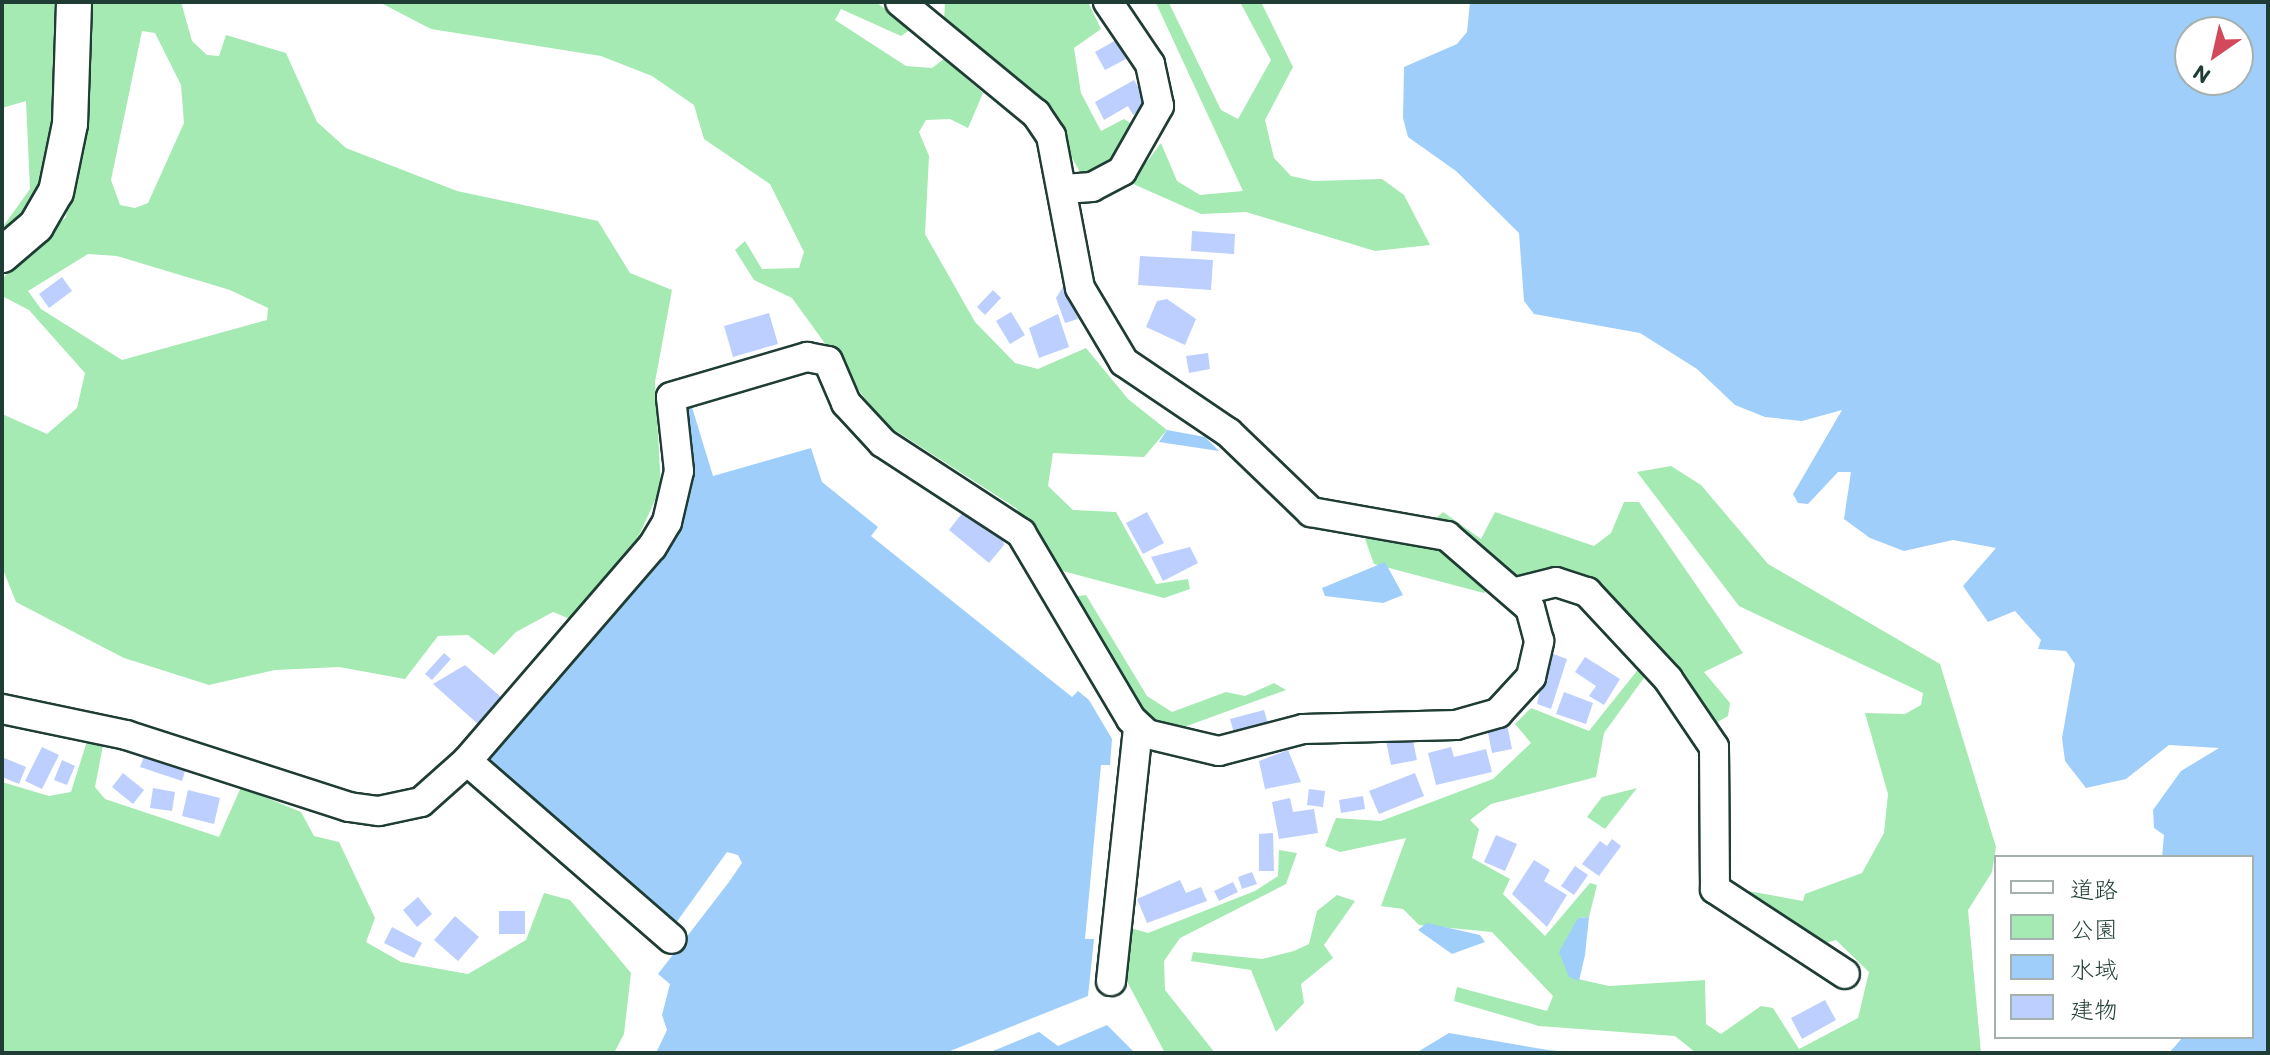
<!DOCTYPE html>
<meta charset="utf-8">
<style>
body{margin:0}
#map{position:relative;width:2270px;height:1055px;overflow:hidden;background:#fff;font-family:Itim,"Klee One",sans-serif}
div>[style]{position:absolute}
.green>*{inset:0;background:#a5e9b3}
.water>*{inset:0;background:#9fcefb}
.building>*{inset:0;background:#bccfff}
.roads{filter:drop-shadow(2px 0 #1f3d34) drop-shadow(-2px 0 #1f3d34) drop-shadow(0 2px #1f3d34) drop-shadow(0 -2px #1f3d34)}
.minor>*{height:28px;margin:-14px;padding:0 14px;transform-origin:14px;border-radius:14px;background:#fff}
.major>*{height:34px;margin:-17px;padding:0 17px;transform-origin:17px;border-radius:17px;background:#fff}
span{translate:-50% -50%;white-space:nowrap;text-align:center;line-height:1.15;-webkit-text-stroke:7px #fff;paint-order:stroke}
.frame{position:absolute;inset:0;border:4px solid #1f3d34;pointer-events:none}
.legend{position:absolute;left:1994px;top:855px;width:260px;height:184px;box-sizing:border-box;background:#fff;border:2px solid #a5b1ae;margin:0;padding:10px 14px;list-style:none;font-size:24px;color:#1f3d34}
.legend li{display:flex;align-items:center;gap:16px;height:40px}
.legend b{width:40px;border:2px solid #a5b1ae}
.north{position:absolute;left:2174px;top:16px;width:80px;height:80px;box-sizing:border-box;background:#fff;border:2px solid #a5b1ae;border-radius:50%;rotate:214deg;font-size:22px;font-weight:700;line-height:32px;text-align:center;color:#1f3d34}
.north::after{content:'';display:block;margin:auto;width:28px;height:36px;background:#d1495b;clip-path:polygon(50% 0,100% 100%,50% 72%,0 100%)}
</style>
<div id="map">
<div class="green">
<i style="clip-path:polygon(2px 2px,62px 2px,47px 175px,2px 245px,2px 228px,30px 189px,26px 101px,2px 108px)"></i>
<i style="clip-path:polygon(evenodd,88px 2px,181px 2px,192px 41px,207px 55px,219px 56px,226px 35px,286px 53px,317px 122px,346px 148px,457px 191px,598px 221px,630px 273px,672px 290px,655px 382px,661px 487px,625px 566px,573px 620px,553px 612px,516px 632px,494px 655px,468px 635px,438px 636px,405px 679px,339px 667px,275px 670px,209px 685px,124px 658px,16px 602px,2px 567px,2px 414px,47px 434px,77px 408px,85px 373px,29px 310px,2px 296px,2px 279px,66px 217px,91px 29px,88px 2px,142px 31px,155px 33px,181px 85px,184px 123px,148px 203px,135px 208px,120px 205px,111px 180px,142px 31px,88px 2px,88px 254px,117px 256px,230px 290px,268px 308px,267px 320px,122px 360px,41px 309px,28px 291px,88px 254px)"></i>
<i style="clip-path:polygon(379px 2px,876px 2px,911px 29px,901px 36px,841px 9px,835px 20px,906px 66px,932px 68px,944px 59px,983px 93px,968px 128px,950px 119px,926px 120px,919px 132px,929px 156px,925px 234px,975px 322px,1015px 363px,1038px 369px,1086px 348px,1128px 399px,1167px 430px,1144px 457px,1053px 453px,1048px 486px,1073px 510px,1116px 512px,1156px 584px,1188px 579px,1190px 589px,1164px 598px,1059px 570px,1016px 508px,882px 422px,792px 298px,754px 280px,735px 250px,745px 241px,762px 269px,799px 268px,804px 252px,770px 184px,704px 139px,694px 105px,652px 76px,601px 56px,431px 29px)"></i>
<i style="clip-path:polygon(945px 2px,1088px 2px,1101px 29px,1074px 48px,1081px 93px,1101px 131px,1124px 119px,1137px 127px,1126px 147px,1101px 171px,1080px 172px,1041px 103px,944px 21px)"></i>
<i style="clip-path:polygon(1240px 2px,1261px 2px,1293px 67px,1265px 120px,1274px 158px,1291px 176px,1313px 181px,1382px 179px,1404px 195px,1430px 245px,1375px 251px,1246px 212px,1201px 214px,1131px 183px,1161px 143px,1177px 181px,1200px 195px,1243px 191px,1156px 3px,1169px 3px,1221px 110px,1238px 119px,1271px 60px)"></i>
<i style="clip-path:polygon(1671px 466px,1701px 485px,1768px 564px,1940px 664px,1996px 847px,1992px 872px,1968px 910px,1981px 1053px,1696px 1053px,1675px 1036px,1539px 1026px,1454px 1001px,1457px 987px,1547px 1011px,1553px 996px,1492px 932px,1419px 925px,1403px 909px,1381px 906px,1406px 838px,1340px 852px,1325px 846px,1336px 818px,1381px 821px,1493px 779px,1531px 743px,1515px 724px,1531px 708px,1589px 731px,1640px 667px,1646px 675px,1604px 733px,1596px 777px,1491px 804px,1470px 820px,1479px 829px,1472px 858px,1510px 879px,1503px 894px,1545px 936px,1590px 883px,1597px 885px,1589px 917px,1578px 918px,1569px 977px,1609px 986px,1705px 980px,1706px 1024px,1721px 1034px,1761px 1006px,1773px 1008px,1799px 1049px,1858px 1018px,1869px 972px,1836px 940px,1822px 944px,1737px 889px,1803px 901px,1805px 894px,1862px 873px,1884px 833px,1888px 794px,1865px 713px,1905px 714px,1921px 705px,1923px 693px,1739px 606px,1637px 472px)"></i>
<i style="clip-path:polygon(1624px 502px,1639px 502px,1743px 653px,1704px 672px,1730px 703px,1728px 716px,1714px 724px,1600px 593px,1516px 581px,1434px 520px,1443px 512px,1481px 539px,1495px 512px,1594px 546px,1611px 533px)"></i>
<i style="clip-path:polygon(1394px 535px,1432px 541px,1492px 586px,1484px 593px,1374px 564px,1365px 539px)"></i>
<i style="clip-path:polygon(1086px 595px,1147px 696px,1172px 712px,1226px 692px,1245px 696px,1274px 683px,1286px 690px,1184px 727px,1160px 728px,1137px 708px,1072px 597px)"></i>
<i style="clip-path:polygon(88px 738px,104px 740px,95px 787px,105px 799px,219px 837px,241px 787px,301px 812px,314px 836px,339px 842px,375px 918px,366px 942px,401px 962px,468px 974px,526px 940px,544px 893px,570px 900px,631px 973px,624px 1034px,614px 1053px,2px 1053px,2px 782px,49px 796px,71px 792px)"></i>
<i style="clip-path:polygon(1637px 788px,1605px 829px,1587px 817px,1602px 797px)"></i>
<i style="clip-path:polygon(1279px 850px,1297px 853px,1286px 884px,1180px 938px,1164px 961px,1165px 990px,1215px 1053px,1165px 1053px,1122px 972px,1127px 927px,1148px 933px,1255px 891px,1278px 876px)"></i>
<i style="clip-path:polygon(1337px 895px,1355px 901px,1324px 945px,1333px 958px,1301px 984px,1304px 1003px,1276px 1032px,1251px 970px,1191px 961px,1193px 952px,1262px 959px,1294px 951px,1309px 944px,1317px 911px)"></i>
</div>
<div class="water">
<i style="clip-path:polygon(evenodd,1470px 2px,2268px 2px,2268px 1053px,2169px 1053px,2183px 1037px,2252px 1037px,2252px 857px,2162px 857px,2164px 835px,2154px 828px,2153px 810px,2181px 771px,2219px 748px,2169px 745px,2126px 779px,2086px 788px,2065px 761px,2062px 738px,2075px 664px,2066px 651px,2038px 649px,2041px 640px,2015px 611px,1988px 622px,1963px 586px,1996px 548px,1953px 540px,1904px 551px,1870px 538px,1844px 519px,1851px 472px,1838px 472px,1808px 504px,1798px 503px,1793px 494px,1842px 410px,1802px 421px,1765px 417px,1735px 405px,1697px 369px,1640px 333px,1534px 314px,1524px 301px,1519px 233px,1456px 171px,1408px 137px,1403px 118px,1404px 67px,1457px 44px,1467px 32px,1470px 2px,2238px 32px,2238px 80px,2190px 80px,2190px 32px,2238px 32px)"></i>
<i style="clip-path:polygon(691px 404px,713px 476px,811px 448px,822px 482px,878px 527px,871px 536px,1072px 697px,1078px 691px,1089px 700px,1112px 739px,1110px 765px,1101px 765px,1085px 939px,1094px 939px,1088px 996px,945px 1053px,656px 1053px,667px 1030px,662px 1015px,670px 984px,658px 974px,729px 882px,742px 863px,738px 855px,727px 852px,673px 927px,483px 757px,678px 525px,692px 488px,684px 405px)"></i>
<i style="clip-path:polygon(1167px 430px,1205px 437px,1219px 451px,1159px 442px)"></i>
<i style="clip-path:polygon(1385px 562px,1403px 595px,1383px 603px,1325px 596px,1322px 588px)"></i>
<i style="clip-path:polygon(1589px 917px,1585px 955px,1579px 981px,1569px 977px,1559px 952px,1578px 918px)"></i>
<i style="clip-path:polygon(1427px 923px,1480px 935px,1485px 942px,1452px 954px,1418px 930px)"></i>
<i style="clip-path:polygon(1107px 1025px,1135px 1053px,988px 1053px,1039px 1032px,1058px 1046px)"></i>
<i style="clip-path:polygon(1449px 1033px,1548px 1050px,1584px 1053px,1416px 1053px)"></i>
</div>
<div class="building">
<i style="clip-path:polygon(1116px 40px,1126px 59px,1105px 70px,1095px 52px)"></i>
<i style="clip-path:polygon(1134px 80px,1149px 106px,1133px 115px,1128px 106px,1104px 120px,1095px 102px)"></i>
<i style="clip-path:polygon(1192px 231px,1235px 234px,1234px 254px,1191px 251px)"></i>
<i style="clip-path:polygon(1140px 256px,1213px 260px,1211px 290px,1138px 285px)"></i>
<i style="clip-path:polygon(62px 277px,72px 291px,49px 308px,39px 294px)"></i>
<i style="clip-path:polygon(1066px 282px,1078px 319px,1065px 323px,1056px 298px)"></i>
<i style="clip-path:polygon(993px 290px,1001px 298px,985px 315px,977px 307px)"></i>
<i style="clip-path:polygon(1167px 299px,1196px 319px,1185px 345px,1146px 327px,1157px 301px)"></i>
<i style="clip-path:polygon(1011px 312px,1025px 335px,1010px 344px,996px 321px)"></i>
<i style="clip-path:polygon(769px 313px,778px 344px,733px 357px,724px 326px)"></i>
<i style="clip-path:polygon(1058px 314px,1069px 347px,1039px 358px,1029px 328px)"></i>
<i style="clip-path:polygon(1208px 353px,1210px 369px,1189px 373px,1186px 356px)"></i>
<i style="clip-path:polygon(963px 512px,1002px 536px,1004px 545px,989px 563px,949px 530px)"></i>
<i style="clip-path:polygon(1147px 512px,1164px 543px,1143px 554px,1126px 523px)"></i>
<i style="clip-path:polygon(1190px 547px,1198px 563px,1163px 581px,1151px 557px)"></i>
<i style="clip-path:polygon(1548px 652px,1567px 659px,1551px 709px,1537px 704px)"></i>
<i style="clip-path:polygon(444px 653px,451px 659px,432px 680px,425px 674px)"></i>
<i style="clip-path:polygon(1585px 657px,1620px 679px,1604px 705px,1589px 696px,1596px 686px,1575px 672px)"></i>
<i style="clip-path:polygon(465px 665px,503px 699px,479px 725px,433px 684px)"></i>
<i style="clip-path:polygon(1564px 692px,1593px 703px,1586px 724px,1556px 714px)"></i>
<i style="clip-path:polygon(1264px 710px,1270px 731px,1236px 740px,1230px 719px)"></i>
<i style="clip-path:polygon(1507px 724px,1512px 749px,1492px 753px,1487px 728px)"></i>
<i style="clip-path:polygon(1412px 736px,1417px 760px,1391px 765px,1386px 741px)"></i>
<i style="clip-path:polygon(42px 747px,59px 755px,42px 789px,25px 781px)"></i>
<i style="clip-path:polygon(1451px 747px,1454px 757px,1486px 749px,1492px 772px,1436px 785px,1428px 753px)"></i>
<i style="clip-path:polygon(1288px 750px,1301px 782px,1265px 789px,1259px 761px)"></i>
<i style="clip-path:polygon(145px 754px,186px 768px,182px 781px,140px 767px)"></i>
<i style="clip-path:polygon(2px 757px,26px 767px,19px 784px,2px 777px)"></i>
<i style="clip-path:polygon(62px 760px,75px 766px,67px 785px,54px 780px)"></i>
<i style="clip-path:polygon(123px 773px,144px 790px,133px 804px,112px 787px)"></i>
<i style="clip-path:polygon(1415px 773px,1424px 796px,1379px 814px,1369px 791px)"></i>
<i style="clip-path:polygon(153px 788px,175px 792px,172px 811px,150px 808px)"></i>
<i style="clip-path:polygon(1309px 789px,1325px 791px,1323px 807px,1307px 805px)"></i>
<i style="clip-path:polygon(188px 790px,220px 798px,214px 824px,182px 816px)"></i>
<i style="clip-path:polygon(1363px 796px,1365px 809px,1341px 813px,1339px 800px)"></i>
<i style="clip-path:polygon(1290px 798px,1293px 812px,1314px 809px,1318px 833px,1279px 839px,1272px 802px)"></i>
<i style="clip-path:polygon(1273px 833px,1274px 871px,1259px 871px,1259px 834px)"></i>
<i style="clip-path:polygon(1496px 835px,1517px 844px,1505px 871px,1484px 862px)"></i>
<i style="clip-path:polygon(1612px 839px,1621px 846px,1599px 876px,1582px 864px,1600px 841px,1607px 846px)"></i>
<i style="clip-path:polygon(1534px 860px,1550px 870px,1544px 881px,1567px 895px,1547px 927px,1512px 894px)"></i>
<i style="clip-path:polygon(1575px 866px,1588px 875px,1574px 895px,1561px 886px)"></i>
<i style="clip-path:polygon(1252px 872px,1257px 884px,1242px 889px,1238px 877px)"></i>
<i style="clip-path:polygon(1180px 880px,1186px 893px,1201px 887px,1207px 901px,1147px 923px,1137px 899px)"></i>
<i style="clip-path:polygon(1233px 882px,1238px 892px,1219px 901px,1214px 891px)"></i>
<i style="clip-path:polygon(418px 897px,432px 914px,417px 927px,403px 910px)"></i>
<i style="clip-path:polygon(499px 911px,525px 911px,525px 934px,499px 934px)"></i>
<i style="clip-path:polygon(455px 916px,479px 937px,458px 961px,434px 940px)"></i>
<i style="clip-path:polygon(392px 927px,422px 943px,414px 958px,384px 943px)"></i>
<i style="clip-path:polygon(1825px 1000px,1836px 1020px,1802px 1039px,1791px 1018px)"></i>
</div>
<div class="roads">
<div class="minor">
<i style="left:1064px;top:189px;width:28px;rotate:-4deg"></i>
<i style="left:1092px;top:187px;width:34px;rotate:-28deg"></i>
<i style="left:1122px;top:171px;width:75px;rotate:-60.4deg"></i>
<i style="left:1159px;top:106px;width:43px;rotate:-102.1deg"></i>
<i style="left:1150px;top:64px;width:75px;rotate:-124.1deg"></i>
<i style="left:1516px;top:592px;width:41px;rotate:-14deg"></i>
<i style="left:1556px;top:582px;width:33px;rotate:18deg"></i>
<i style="left:1587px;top:592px;width:119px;rotate:47deg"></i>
<i style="left:1668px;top:679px;width:82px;rotate:55.9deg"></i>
<i style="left:1714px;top:747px;width:142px;rotate:89.6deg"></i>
<i style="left:1715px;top:889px;width:155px;rotate:33.2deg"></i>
<i style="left:2px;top:709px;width:127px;rotate:11.8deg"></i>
<i style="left:126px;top:735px;width:234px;rotate:17.9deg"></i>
<i style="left:349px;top:807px;width:30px;rotate:8deg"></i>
<i style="left:379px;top:811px;width:43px;rotate:-12.1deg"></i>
<i style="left:421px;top:802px;width:62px;rotate:-41.7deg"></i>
<i style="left:467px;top:761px;width:283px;rotate:-49.2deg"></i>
<i style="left:652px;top:547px;width:29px;rotate:-59deg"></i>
<i style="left:667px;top:522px;width:52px;rotate:-76.8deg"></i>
<i style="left:679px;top:471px;width:74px;rotate:-96.2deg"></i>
<i style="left:671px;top:397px;width:142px;rotate:-16.4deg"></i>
<i style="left:807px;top:357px;width:21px;rotate:11deg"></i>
<i style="left:828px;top:361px;width:46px;rotate:66.8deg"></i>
<i style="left:846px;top:403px;width:54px;rotate:47.2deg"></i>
<i style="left:883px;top:443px;width:165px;rotate:33.1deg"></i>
<i style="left:1021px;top:533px;width:216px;rotate:59.4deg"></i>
<i style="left:1131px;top:719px;width:22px;rotate:43deg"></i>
<i style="left:1147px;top:734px;width:74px;rotate:13.3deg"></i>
<i style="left:1219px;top:751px;width:87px;rotate:-14.7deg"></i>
<i style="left:1303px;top:729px;width:153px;rotate:-1.5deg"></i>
<i style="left:1456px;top:725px;width:44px;rotate:-15.9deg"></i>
<i style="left:1498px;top:713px;width:49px;rotate:-47.5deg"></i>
<i style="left:1531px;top:677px;width:37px;rotate:-77deg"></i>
<i style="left:1539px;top:641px;width:34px;rotate:-105deg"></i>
<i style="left:1530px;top:608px;width:110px;rotate:-139.1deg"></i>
<i style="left:1447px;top:536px;width:138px;rotate:-170deg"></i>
<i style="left:1311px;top:512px;width:114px;rotate:-136.1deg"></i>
<i style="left:1229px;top:433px;width:127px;rotate:-145.9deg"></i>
<i style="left:1124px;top:362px;width:86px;rotate:-120.7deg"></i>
<i style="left:1080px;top:288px;width:155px;rotate:-100.8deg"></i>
<i style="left:1051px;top:136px;width:27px;rotate:-124deg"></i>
<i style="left:1036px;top:114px;width:176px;rotate:-140.5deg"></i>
<i style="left:467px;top:761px;width:271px;rotate:41deg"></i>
<i style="left:1111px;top:981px;width:255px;rotate:-83.9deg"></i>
</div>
<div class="major">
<i style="left:2px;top:255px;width:45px;rotate:-40.5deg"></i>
<i style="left:36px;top:226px;width:39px;rotate:-60deg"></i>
<i style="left:56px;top:192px;width:69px;rotate:-78.4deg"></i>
<i style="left:70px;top:124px;width:122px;rotate:-88.1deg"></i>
</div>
</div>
<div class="frame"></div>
<ul class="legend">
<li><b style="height:10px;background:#fff"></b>道路</li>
<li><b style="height:22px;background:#a5e9b3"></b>公園</li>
<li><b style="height:22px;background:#9fcefb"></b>水域</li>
<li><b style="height:22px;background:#bccfff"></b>建物</li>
</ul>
<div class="north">N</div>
</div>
